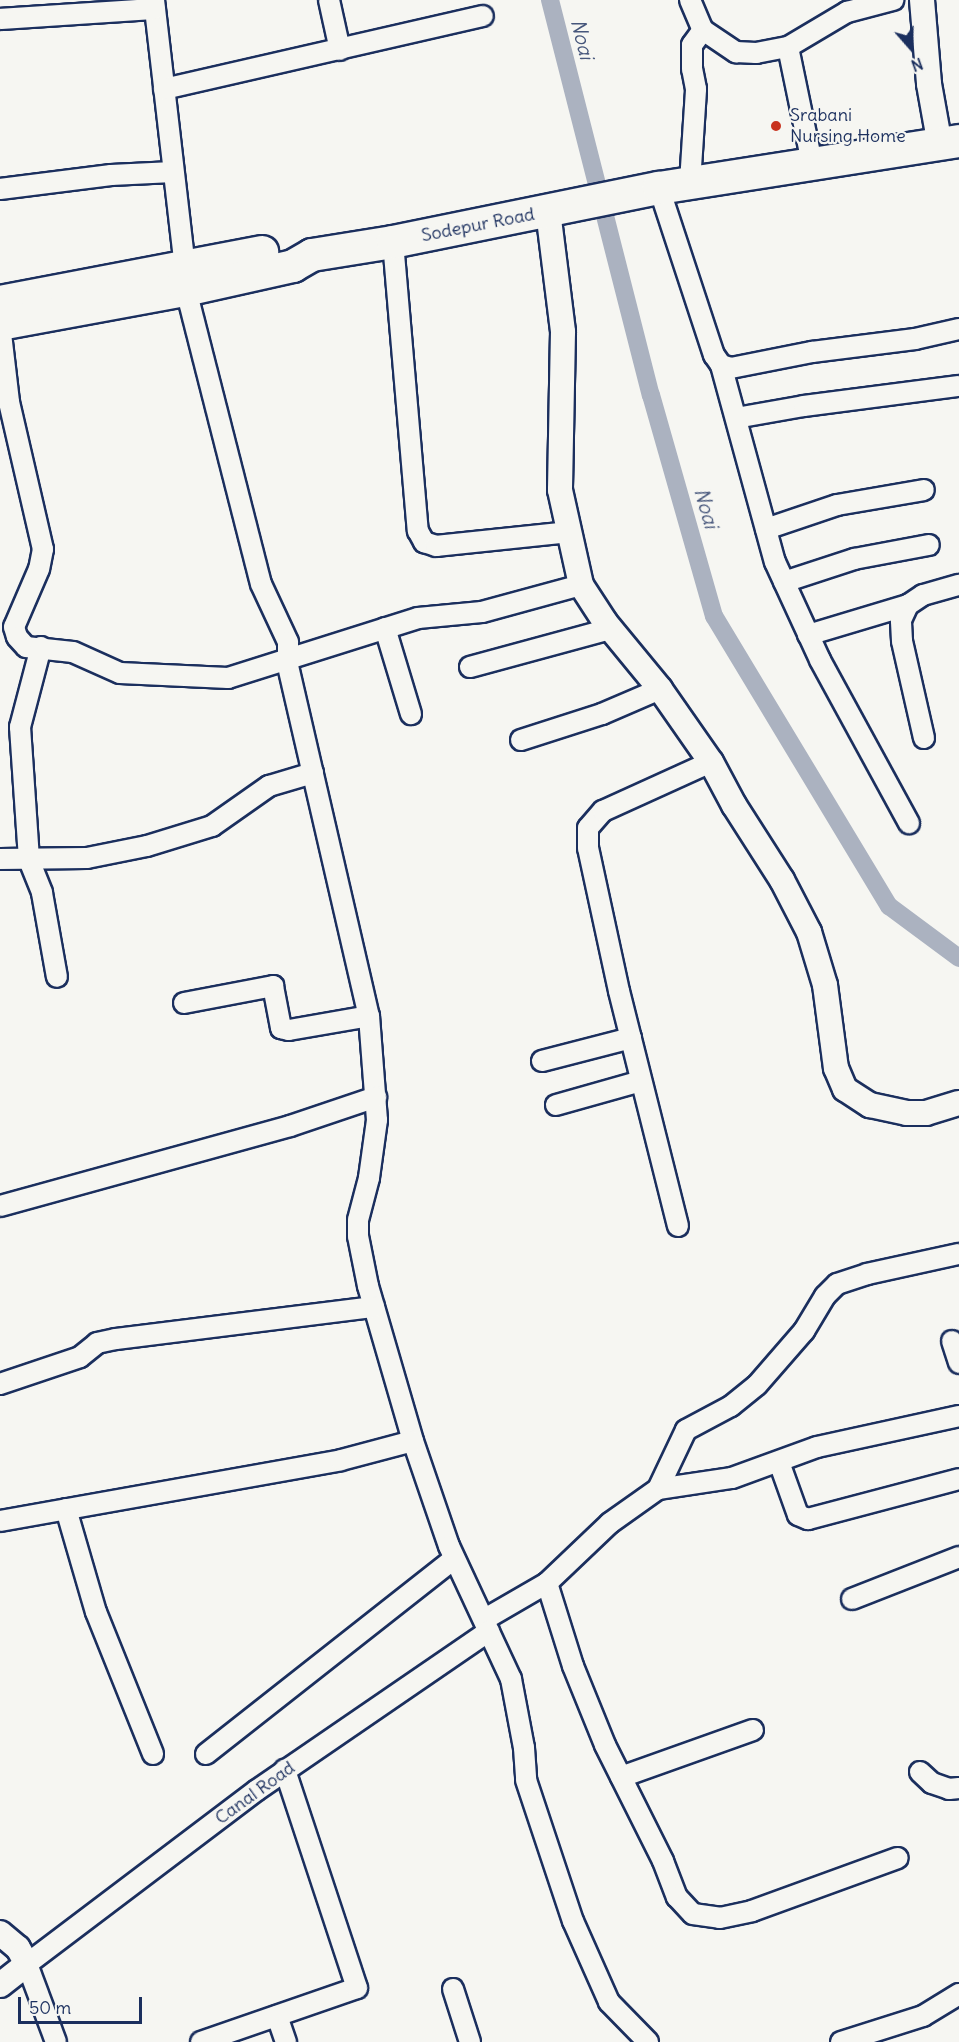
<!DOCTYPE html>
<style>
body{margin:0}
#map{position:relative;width:959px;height:2042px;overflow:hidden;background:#f6f6f2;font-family:Delius,sans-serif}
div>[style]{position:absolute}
.canal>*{height:18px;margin:-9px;padding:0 9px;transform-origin:9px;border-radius:9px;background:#abb2c0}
.roads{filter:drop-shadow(2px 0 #1b2f5e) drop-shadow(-2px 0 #1b2f5e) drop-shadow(0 2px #1b2f5e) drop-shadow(0 -2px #1b2f5e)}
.minor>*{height:20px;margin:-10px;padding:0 10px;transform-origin:10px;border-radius:10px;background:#f6f6f2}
.tertiary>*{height:24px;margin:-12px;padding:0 12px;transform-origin:12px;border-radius:12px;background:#f6f6f2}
.primary>*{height:32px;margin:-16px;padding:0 16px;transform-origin:16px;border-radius:16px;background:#f6f6f2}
.dots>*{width:16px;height:16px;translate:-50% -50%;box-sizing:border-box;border:3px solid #f6f6f2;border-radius:50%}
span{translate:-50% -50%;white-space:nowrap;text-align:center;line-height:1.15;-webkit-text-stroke:4.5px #f6f6f2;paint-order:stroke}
.poi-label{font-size:18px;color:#1b2f5e}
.left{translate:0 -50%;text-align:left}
.street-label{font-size:18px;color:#1b2f5e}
.water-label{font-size:20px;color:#46567b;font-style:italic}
.north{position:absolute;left:881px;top:18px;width:60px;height:60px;-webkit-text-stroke:4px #f6f6f2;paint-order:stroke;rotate:160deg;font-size:16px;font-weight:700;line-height:24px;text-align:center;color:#1b2f5e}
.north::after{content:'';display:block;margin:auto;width:21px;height:27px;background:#1b2f5e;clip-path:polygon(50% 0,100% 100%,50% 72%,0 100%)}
.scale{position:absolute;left:18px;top:1997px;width:124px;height:27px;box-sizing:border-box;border:3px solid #1b2f5e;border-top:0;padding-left:8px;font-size:18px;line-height:21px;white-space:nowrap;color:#1b2f5e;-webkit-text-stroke:4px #f6f6f2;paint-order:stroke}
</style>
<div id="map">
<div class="canal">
<i style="left:550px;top:0;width:408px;rotate:75.7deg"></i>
<i style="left:651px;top:395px;width:230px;rotate:74.1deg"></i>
<i style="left:714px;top:616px;width:339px;rotate:58.9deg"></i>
<i style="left:889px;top:906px;width:87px;rotate:36.6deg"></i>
</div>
<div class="roads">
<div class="minor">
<i style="left:154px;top:0;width:270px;rotate:83.4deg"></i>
<i style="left:185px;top:268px;width:22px;rotate:87deg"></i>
<i style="left:186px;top:290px;width:303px;rotate:75.7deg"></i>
<i style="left:261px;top:584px;width:64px;rotate:65deg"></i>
<i style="left:288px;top:642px;width:24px;rotate:90deg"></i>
<i style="left:288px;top:666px;width:359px;rotate:77deg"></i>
<i style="left:369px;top:1016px;width:104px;rotate:85.6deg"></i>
<i style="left:377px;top:1120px;width:59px;rotate:97.9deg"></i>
<i style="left:369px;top:1178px;width:43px;rotate:104.7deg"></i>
<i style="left:358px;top:1220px;width:16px;rotate:90deg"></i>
<i style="left:358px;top:1236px;width:51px;rotate:78.7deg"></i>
<i style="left:368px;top:1286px;width:161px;rotate:73.8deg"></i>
<i style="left:413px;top:1441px;width:111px;rotate:71.1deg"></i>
<i style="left:449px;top:1546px;width:147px;rotate:65deg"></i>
<i style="left:511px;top:1679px;width:70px;rotate:79.3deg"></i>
<i style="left:524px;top:1748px;width:32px;rotate:86deg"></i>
<i style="left:526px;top:1780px;width:149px;rotate:71.6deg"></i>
<i style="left:573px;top:1921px;width:89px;rotate:66deg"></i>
<i style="left:609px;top:2002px;width:56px;rotate:45.7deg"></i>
<i style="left:329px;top:0;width:51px;rotate:77.6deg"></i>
<i style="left:690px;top:0;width:33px;rotate:67deg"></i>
<i style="left:703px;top:30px;width:40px;rotate:34deg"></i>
<i style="left:736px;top:52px;width:20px;rotate:3deg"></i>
<i style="left:756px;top:53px;width:33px;rotate:-11deg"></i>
<i style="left:0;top:19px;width:155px;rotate:-3.7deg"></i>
<i style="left:164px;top:89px;width:327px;rotate:-12.9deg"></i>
<i style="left:812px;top:163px;width:118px;rotate:-101.7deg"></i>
<i style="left:788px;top:47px;width:69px;rotate:-30.7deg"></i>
<i style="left:847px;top:12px;width:48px;rotate:-14.6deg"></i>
<i style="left:690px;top:183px;width:94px;rotate:-86.3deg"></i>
<i style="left:696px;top:89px;width:20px;rotate:-101deg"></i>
<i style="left:692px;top:69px;width:24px;rotate:-90deg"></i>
<i style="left:692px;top:45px;width:19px;rotate:-54deg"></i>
<i style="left:659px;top:188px;width:176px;rotate:71.8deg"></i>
<i style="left:714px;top:355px;width:12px;rotate:55deg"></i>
<i style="left:721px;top:365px;width:10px;rotate:17deg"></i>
<i style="left:731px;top:368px;width:83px;rotate:-11.2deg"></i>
<i style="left:812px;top:352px;width:104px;rotate:-7.2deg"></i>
<i style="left:915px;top:339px;width:45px;rotate:-12.8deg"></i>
<i style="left:0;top:189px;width:112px;rotate:-7.2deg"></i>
<i style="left:111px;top:175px;width:62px;rotate:-2.8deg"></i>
<i style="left:393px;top:242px;width:290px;rotate:85.1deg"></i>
<i style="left:418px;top:531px;width:13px;rotate:61deg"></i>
<i style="left:424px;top:542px;width:13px;rotate:18deg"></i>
<i style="left:436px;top:546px;width:134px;rotate:-6deg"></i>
<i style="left:0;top:325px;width:78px;rotate:83.3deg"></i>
<i style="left:9px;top:402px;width:151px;rotate:77deg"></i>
<i style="left:43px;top:549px;width:20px;rotate:101deg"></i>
<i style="left:39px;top:569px;width:63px;rotate:113.3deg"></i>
<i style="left:14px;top:627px;width:10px;rotate:73deg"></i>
<i style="left:17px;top:637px;width:13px;rotate:48deg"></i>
<i style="left:26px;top:647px;width:47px;rotate:6.1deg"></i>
<i style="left:73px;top:652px;width:51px;rotate:24.1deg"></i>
<i style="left:120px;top:673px;width:108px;rotate:2.7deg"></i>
<i style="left:228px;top:678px;width:199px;rotate:-17.5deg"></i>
<i style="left:418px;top:618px;width:64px;rotate:-5.4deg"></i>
<i style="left:482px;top:612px;width:103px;rotate:-15.3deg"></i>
<i style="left:721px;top:365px;width:204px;rotate:74.7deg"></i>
<i style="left:775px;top:562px;width:108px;rotate:65.3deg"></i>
<i style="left:820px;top:660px;width:186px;rotate:61.4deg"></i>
<i style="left:736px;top:418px;width:69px;rotate:-10deg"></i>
<i style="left:804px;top:406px;width:156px;rotate:-7.4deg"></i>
<i style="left:766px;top:529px;width:75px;rotate:-18.7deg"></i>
<i style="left:837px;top:505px;width:88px;rotate:-9.8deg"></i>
<i style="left:784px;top:582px;width:74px;rotate:-18.2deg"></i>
<i style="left:854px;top:559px;width:76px;rotate:-10.6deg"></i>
<i style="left:385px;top:628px;width:90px;rotate:73.2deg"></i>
<i style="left:808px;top:635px;width:104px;rotate:-16.7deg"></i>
<i style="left:41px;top:647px;width:83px;rotate:104.7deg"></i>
<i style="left:20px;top:727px;width:133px;rotate:86.1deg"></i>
<i style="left:29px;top:860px;width:35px;rotate:68deg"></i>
<i style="left:42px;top:893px;width:85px;rotate:79.9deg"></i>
<i style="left:470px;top:667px;width:145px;rotate:-15.2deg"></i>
<i style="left:924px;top:738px;width:99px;rotate:-102.8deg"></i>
<i style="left:902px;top:641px;width:21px;rotate:-93deg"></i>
<i style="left:901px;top:620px;width:17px;rotate:-65deg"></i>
<i style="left:908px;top:605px;width:18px;rotate:-34deg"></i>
<i style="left:923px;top:595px;width:37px;rotate:-16deg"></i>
<i style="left:521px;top:740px;width:85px;rotate:-17.8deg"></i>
<i style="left:602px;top:714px;width:63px;rotate:-23.3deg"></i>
<i style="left:0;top:859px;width:87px;rotate:-0.7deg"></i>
<i style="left:87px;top:858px;width:61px;rotate:-11.3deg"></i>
<i style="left:147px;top:846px;width:68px;rotate:-17.1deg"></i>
<i style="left:212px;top:826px;width:70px;rotate:-35.1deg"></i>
<i style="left:269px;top:786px;width:46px;rotate:-16.5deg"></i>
<i style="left:184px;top:1003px;width:91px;rotate:-10.8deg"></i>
<i style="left:273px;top:986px;width:43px;rotate:79.2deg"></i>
<i style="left:281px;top:1028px;width:8px;rotate:14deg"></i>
<i style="left:289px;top:1030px;width:81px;rotate:-9.9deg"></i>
<i style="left:542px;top:1061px;width:92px;rotate:-14.5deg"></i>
<i style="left:556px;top:1105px;width:88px;rotate:-15.8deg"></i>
<i style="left:0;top:1206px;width:301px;rotate:-15.4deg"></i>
<i style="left:290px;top:1126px;width:91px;rotate:-18.6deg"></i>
<i style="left:678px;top:1226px;width:242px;rotate:-104.1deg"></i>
<i style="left:619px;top:991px;width:146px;rotate:-102.2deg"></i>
<i style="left:588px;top:848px;width:20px;rotate:-90deg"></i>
<i style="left:588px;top:828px;width:23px;rotate:-49deg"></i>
<i style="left:603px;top:811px;width:119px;rotate:-24.4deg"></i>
<i style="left:952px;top:1341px;width:23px;rotate:72deg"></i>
<i style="left:0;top:1384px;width:84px;rotate:-18.6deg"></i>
<i style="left:80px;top:1357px;width:22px;rotate:-39deg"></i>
<i style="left:97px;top:1343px;width:19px;rotate:-12deg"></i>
<i style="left:116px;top:1339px;width:260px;rotate:-7.1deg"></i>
<i style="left:779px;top:1462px;width:56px;rotate:70.3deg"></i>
<i style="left:798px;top:1515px;width:11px;rotate:22deg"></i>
<i style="left:808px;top:1519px;width:156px;rotate:-14.8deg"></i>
<i style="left:658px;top:1489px;width:75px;rotate:-8.5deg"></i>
<i style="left:732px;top:1478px;width:90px;rotate:-20deg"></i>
<i style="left:817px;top:1447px;width:145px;rotate:-12.3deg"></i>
<i style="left:66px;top:1509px;width:107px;rotate:73.8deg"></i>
<i style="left:96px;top:1612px;width:153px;rotate:68.1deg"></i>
<i style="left:0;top:1521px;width:346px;rotate:-10.1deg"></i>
<i style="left:341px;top:1460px;width:74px;rotate:-14.8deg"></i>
<i style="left:547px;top:1583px;width:87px;rotate:72.6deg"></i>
<i style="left:573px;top:1666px;width:85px;rotate:67.9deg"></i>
<i style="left:605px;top:1745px;width:130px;rotate:63.4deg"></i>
<i style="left:663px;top:1861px;width:39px;rotate:69deg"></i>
<i style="left:677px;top:1897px;width:23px;rotate:47deg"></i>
<i style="left:693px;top:1914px;width:27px;rotate:8deg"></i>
<i style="left:720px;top:1918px;width:33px;rotate:-12deg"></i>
<i style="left:752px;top:1911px;width:155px;rotate:-20deg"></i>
<i style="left:852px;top:1599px;width:115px;rotate:-21.4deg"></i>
<i style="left:485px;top:1619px;width:72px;rotate:-30.1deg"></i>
<i style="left:547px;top:1583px;width:87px;rotate:-43.6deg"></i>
<i style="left:610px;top:1523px;width:59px;rotate:-35.3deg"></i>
<i style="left:658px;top:1489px;width:65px;rotate:-64.6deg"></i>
<i style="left:686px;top:1430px;width:51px;rotate:-28.1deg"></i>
<i style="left:731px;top:1406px;width:33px;rotate:-39deg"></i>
<i style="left:757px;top:1385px;width:72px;rotate:-49deg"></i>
<i style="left:804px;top:1331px;width:41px;rotate:-59deg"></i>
<i style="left:825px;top:1296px;width:17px;rotate:-45deg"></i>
<i style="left:837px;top:1284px;width:32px;rotate:-18deg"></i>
<i style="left:867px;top:1274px;width:94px;rotate:-12.3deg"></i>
<i style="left:206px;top:1754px;width:315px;rotate:-38.2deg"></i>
<i style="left:920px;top:1772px;width:16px;rotate:43deg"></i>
<i style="left:932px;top:1783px;width:18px;rotate:19deg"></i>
<i style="left:949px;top:1789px;width:10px;rotate:-6deg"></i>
<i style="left:621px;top:1777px;width:140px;rotate:-19.6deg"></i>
<i style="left:453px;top:1989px;width:56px;rotate:72.2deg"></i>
<i style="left:277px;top:2016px;width:28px;rotate:71deg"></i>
<i style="left:56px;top:2042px;width:83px;rotate:-110.4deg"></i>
<i style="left:27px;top:1964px;width:288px;rotate:-37.1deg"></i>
<i style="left:257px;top:1790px;width:281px;rotate:-34.4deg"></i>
<i style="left:201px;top:2042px;width:165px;rotate:-19.1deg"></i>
<i style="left:357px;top:1988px;width:230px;rotate:-108.3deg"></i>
<i style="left:841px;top:2042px;width:86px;rotate:-17.6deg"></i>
<i style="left:923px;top:2016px;width:42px;rotate:-31.4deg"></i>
</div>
<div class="tertiary">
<i style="left:922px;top:0;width:84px;rotate:85.2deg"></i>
<i style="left:929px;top:84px;width:62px;rotate:79.8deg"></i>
<i style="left:548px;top:211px;width:122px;rotate:82.9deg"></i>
<i style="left:563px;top:332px;width:158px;rotate:91.1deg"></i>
<i style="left:560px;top:490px;width:97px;rotate:77.5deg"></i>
<i style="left:581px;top:585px;width:44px;rotate:57deg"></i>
<i style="left:605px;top:622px;width:87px;rotate:50.6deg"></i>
<i style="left:660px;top:689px;width:89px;rotate:55.1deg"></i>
<i style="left:711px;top:762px;width:49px;rotate:61.9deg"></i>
<i style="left:734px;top:805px;width:89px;rotate:57.4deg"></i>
<i style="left:782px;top:880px;width:59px;rotate:62.6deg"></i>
<i style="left:809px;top:932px;width:55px;rotate:73.2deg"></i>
<i style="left:825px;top:985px;width:84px;rotate:82.5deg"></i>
<i style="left:836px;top:1068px;width:23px;rotate:67deg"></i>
<i style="left:845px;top:1089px;width:30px;rotate:33deg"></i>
<i style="left:870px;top:1105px;width:38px;rotate:12deg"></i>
<i style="left:907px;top:1113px;width:19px"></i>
<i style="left:926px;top:1113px;width:34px;rotate:-17deg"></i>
<i style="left:0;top:1933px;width:23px;rotate:40deg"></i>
<i style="left:18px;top:1948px;width:18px;rotate:61deg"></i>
<i style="left:27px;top:1964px;width:34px;rotate:142deg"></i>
</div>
<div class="primary">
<i style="left:0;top:302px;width:267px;rotate:-10.8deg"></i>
<i style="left:0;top:324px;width:189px;rotate:-10.4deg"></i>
<i style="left:186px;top:290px;width:110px;rotate:-12.6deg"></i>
<i style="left:293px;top:266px;width:22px;rotate:-30deg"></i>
<i style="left:312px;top:255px;width:82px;rotate:-9.1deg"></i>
<i style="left:393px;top:242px;width:271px;rotate:-11.5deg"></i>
<i style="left:659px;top:188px;width:304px;rotate:-8.9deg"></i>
</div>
</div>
<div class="dots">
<i style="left:776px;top:126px;background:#c8321e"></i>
</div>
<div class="poi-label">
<span class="left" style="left:790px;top:126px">Srabani<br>Nursing Home</span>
</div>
<div class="street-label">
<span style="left:478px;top:225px;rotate:-11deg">Sodepur Road</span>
<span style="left:255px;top:1793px;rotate:-36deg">Canal Road</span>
</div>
<div class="water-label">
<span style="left:583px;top:39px;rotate:76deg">Noai</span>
<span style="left:707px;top:508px;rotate:74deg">Noai</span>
</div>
<div class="north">N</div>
<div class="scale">50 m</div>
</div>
